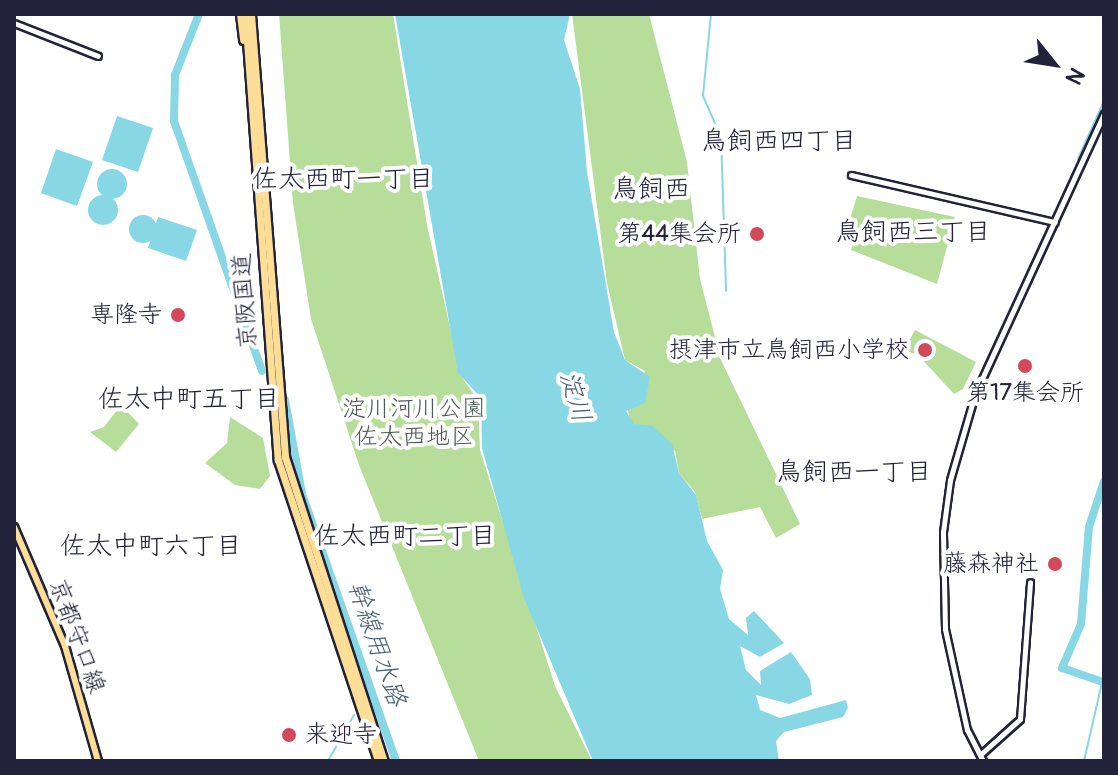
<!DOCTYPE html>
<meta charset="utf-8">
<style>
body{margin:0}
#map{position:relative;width:1118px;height:775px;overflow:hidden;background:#fff;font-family:Pangolin,"Klee One",sans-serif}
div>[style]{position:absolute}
.green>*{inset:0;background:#b6dd99}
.water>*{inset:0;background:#87d7e4}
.round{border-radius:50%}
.stream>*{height:2px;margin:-1px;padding:0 1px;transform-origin:1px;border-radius:1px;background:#87d7e4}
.river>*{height:8px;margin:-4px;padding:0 4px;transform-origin:4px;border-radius:4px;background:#87d7e4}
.roads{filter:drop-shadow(2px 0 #22223b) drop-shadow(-2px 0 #22223b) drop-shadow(0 2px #22223b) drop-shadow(0 -2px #22223b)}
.tertiary>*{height:5px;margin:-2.5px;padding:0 2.5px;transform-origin:2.5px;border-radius:2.5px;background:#fff}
.primary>*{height:6px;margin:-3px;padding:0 3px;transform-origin:3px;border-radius:3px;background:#fcde96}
.trunk>*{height:7px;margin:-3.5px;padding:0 3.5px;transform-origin:3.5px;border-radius:3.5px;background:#fcde96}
.dots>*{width:22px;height:22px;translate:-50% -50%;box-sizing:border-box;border:4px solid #fff;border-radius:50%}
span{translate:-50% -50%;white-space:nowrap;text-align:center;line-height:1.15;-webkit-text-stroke:8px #fff;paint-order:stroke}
.poi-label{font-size:24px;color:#22223b}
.right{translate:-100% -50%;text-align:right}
.left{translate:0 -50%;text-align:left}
.street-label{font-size:24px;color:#22223b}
.park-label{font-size:24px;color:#4e5a57}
.neighbourhood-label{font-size:26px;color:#22223b}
.water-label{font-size:26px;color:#456176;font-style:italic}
.frame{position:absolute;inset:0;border:16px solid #22223b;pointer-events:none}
.north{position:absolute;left:1014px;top:24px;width:80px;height:80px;-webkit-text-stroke:6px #fff;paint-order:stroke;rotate:120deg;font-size:22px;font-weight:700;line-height:32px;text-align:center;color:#22223b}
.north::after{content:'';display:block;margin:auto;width:28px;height:36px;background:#22223b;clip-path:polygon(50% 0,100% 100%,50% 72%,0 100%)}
</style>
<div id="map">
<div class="green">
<i style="clip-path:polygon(279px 14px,393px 14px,427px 225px,461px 376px,478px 400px,480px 450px,555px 686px,592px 761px,479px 761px,359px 465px,311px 319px,293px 203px)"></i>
<i style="clip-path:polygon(572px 14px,649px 14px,687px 162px,700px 279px,721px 360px,800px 524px,776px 538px,760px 507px,702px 519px,695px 492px,679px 473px,675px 451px,630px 421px,627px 405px,633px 403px,645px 371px,625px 360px,607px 283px)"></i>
<i style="clip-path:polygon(857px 196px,955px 217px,937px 284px,851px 250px,854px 239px,845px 236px)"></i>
<i style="clip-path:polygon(915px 330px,976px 362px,963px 389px,954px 394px,918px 355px,904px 350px)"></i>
<i style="clip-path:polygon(121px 405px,139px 424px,116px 452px,90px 432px,104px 427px)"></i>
<i style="clip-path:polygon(230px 417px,263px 438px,270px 476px,260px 489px,235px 485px,205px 463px,227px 443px)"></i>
</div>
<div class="water">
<i style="clip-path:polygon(395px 14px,570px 14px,564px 40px,580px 89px,587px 172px,614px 332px,625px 360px,650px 377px,645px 403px,626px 411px,634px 424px,653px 426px,672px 444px,679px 473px,696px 495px,707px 541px,723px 570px,720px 589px,729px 619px,748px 635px,746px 618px,754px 611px,784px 643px,760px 657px,740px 646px,746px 670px,761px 685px,760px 671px,791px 652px,810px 679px,812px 695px,789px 704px,756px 695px,760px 710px,780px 718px,846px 700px,848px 708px,843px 717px,784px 732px,776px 741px,779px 761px,593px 761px,524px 598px,482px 448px,481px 398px,458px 373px)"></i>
<i style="clip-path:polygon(117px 116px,153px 128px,138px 172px,102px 160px)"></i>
<i style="clip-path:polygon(56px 149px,93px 162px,77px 206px,41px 193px)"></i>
<i class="round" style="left:97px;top:169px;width:30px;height:30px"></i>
<i class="round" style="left:88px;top:195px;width:30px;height:30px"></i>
<i class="round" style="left:129px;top:215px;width:28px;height:28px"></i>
<i style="clip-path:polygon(158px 217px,197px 230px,186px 261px,148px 248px)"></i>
</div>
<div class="stream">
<i style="left:711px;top:14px;width:82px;rotate:95.6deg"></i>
<i style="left:703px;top:96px;width:45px;rotate:66.3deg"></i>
<i style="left:721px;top:137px;width:154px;rotate:88.1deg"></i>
<i style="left:1078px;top:159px;width:64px;rotate:-65.9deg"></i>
<i style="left:328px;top:761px;width:53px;rotate:-60.5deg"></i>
<i style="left:1084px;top:761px;width:89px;rotate:-77.1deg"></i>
</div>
<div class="river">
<i style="left:199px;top:14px;width:66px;rotate:111.5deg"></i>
<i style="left:175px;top:75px;width:46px;rotate:91.2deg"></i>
<i style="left:174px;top:121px;width:265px;rotate:70.6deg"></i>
<i style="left:285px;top:400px;width:96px;rotate:79.7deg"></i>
<i style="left:302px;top:494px;width:283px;rotate:70.6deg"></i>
<i style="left:1100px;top:681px;width:40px;rotate:-161.1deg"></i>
<i style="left:1062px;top:668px;width:48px;rotate:-66.6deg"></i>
<i style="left:1081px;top:624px;width:97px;rotate:-85.3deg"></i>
<i style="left:1089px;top:527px;width:48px;rotate:-71.9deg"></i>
</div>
<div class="roads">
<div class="tertiary">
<i style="left:14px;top:23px;width:90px;rotate:21.4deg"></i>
<i style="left:851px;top:175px;width:209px;rotate:13deg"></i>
<i style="left:981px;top:754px;width:52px;rotate:-41.9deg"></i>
<i style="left:1020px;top:719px;width:137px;rotate:-85.8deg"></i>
<i style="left:983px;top:761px;width:35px;rotate:-117deg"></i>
<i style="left:967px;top:730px;width:103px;rotate:-102.3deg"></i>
<i style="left:945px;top:629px;width:97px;rotate:-91.2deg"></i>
<i style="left:943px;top:532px;width:52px;rotate:-82.3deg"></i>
<i style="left:950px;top:480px;width:90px;rotate:-73.8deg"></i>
<i style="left:975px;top:394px;width:309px;rotate:-65.3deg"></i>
</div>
<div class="primary">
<i style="left:14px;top:527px;width:129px;rotate:66.8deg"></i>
<i style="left:65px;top:646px;width:120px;rotate:74deg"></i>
</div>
<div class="trunk">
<i style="left:240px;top:14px;width:26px;rotate:83deg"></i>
<i style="left:245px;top:14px;width:447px;rotate:85.8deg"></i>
<i style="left:278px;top:460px;width:317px;rotate:71.6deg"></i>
<i style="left:251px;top:14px;width:444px;rotate:85.6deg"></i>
<i style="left:285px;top:457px;width:320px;rotate:72deg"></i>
</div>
</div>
<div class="dots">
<i style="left:757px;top:234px;background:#d1495b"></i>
<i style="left:178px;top:315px;background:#d1495b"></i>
<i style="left:925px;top:350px;background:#d1495b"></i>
<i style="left:1025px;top:366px;background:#d1495b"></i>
<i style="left:1055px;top:564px;background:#d1495b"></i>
<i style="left:289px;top:735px;background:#d1495b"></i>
</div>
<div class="poi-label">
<span class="right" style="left:741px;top:234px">第44集会所</span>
<span class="right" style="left:162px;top:315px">専隆寺</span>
<span class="right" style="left:909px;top:350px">摂津市立鳥飼西小学校</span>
<span style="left:1025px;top:393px">第17集会所</span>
<span class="right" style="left:1039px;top:564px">藤森神社</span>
<span class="left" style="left:305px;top:735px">来迎寺</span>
</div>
<div class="street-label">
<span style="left:245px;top:301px;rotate:-94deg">京阪国道</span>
<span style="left:77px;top:636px;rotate:70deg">京都守口線</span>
</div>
<div class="park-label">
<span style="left:414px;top:423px">淀川河川公園<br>佐太西地区</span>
</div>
<div class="neighbourhood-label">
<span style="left:779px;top:142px">鳥飼西四丁目</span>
<span style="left:343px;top:180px">佐太西町一丁目</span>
<span style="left:651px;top:190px">鳥飼西</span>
<span style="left:913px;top:233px">鳥飼西三丁目</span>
<span style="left:189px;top:400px">佐太中町五丁目</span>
<span style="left:854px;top:473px">鳥飼西一丁目</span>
<span style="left:405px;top:537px">佐太西町二丁目</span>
<span style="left:151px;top:547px">佐太中町六丁目</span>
</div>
<div class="water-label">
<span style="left:574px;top:397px;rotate:73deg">淀川</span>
<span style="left:376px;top:644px;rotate:71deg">幹線用水路</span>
</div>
<div class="frame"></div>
<div class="north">N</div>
</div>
